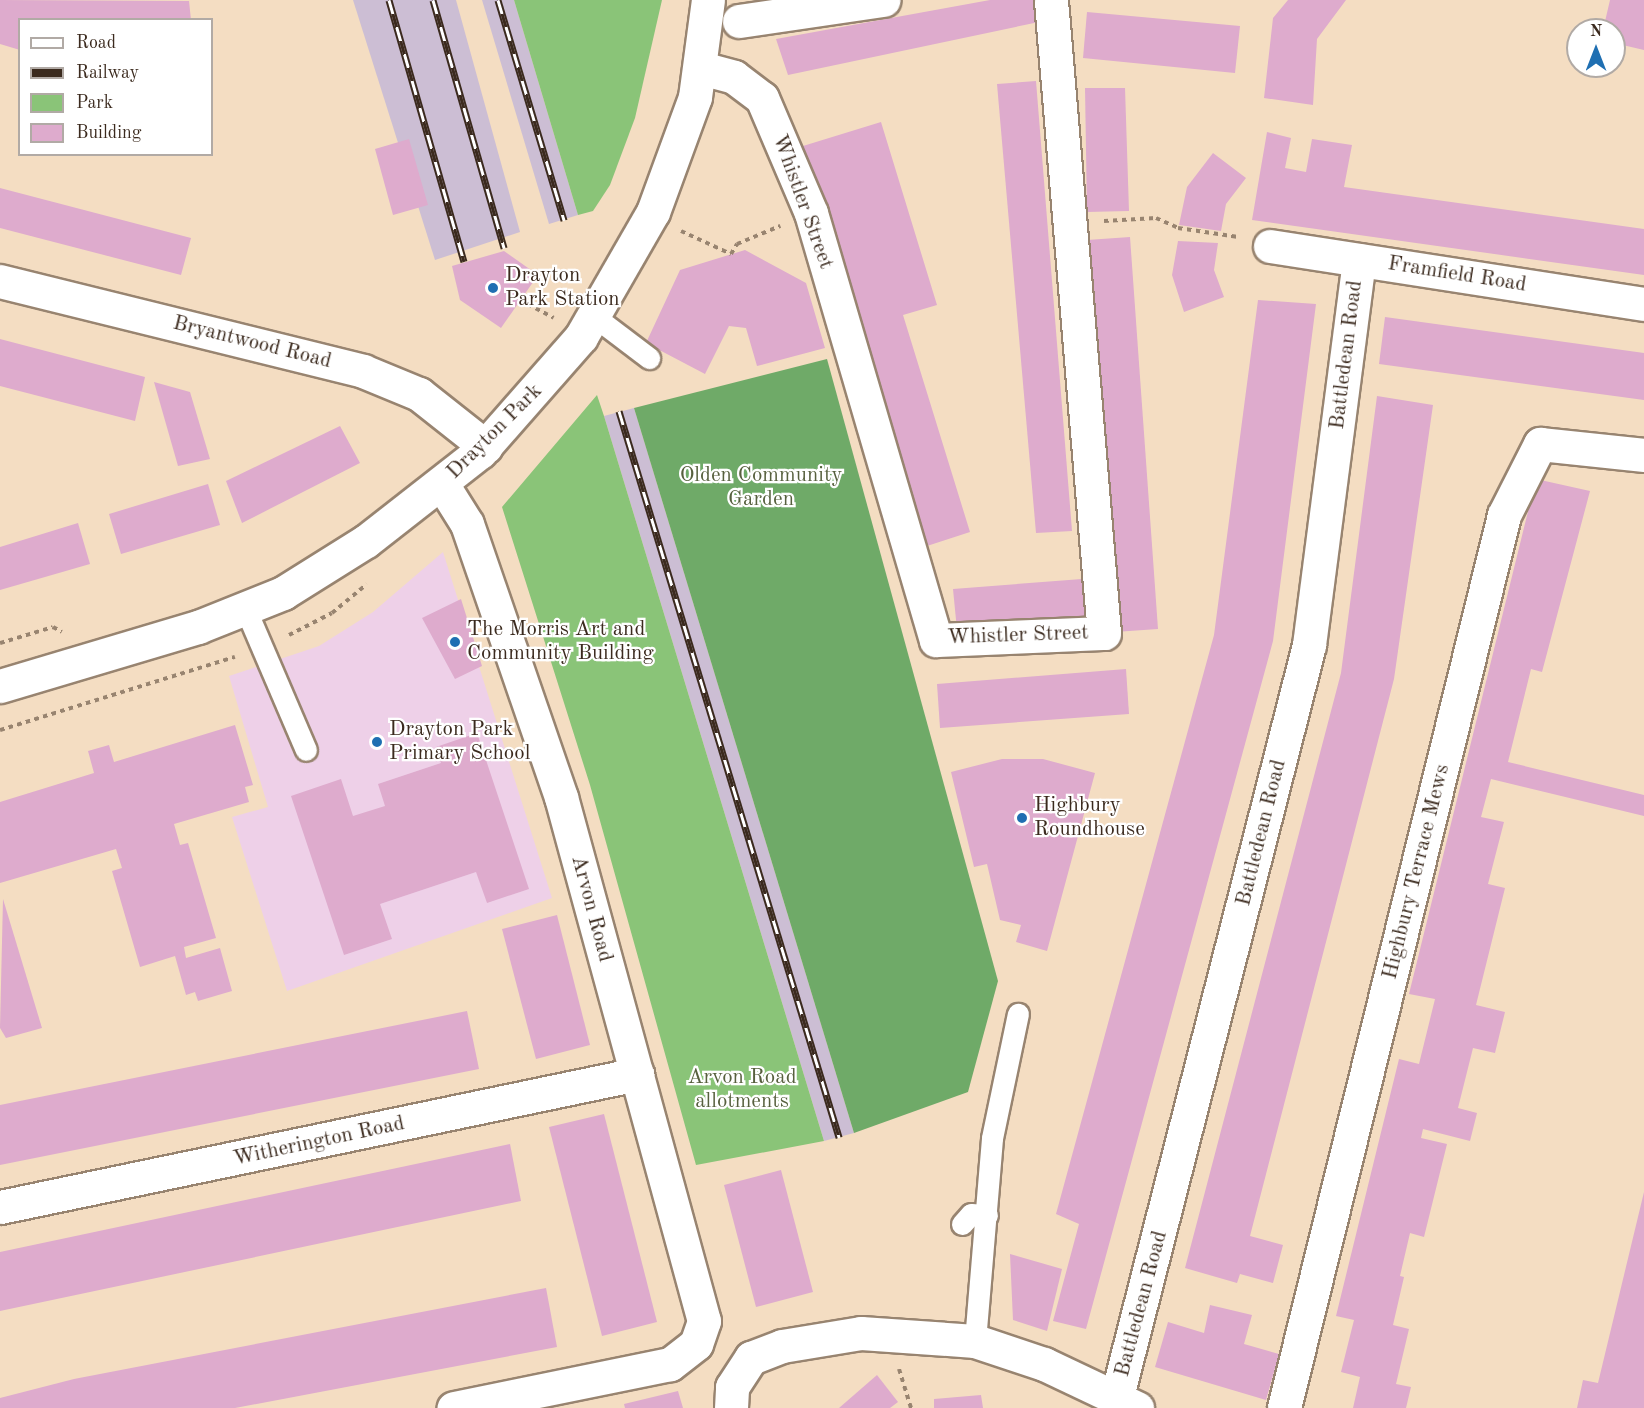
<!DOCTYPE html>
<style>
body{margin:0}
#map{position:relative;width:1644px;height:1408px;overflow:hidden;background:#f4ddc2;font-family:"Old Standard TT",serif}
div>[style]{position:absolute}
.built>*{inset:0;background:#eed0e8}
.industrial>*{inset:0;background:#ccbed4}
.green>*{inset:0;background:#8ac478}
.forest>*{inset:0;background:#6faa68}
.building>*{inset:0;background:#deabcd}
.path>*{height:4px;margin-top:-2px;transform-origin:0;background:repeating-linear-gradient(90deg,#988470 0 4.5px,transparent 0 9px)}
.roads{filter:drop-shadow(2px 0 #988470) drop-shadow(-2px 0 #988470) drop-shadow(0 2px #988470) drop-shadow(0 -2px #988470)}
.lane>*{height:21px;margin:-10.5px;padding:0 10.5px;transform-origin:10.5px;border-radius:10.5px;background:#fff}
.street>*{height:33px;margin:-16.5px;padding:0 16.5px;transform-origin:16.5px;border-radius:16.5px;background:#fff}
.rail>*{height:7px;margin-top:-3.5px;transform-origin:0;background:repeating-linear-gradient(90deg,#fff 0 14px,#3b2a1e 0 28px);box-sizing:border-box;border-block:2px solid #3b2a1e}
.dots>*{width:16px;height:16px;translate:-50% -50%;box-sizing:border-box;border:3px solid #fff;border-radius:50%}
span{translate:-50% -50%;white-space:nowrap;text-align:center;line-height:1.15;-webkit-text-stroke:4.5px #fff;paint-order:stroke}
.street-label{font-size:21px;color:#3b2a1e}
.poi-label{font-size:21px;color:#3b2a1e}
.left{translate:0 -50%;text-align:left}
.park-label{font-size:21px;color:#57603e}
.legend{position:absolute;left:18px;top:18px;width:195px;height:138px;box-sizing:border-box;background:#fff;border:2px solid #b1aaa5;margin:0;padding:8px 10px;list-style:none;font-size:18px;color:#3b2a1e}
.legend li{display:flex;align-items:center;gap:12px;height:30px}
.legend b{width:30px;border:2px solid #b1aaa5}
.north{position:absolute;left:1566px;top:18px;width:60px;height:60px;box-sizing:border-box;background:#fff;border:2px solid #b1aaa5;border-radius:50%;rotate:0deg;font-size:16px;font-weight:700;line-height:24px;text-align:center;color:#3b2a1e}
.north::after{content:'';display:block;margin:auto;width:21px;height:27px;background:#1f6fb2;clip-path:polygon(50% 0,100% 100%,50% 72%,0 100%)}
</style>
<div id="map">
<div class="built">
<i style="clip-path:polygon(443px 552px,552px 898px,287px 991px,232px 817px,268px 807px,229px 676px,319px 646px,373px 612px)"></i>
</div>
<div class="industrial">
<i style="clip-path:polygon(353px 0,456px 0,520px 232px,435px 260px)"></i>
<i style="clip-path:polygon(482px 0,514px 0,578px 215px,549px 224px)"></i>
<i style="clip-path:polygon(634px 408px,854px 1133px,824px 1141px,604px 416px)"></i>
</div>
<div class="green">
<i style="clip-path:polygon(514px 0,662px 0,635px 118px,610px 185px,593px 211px,578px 215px)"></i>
<i style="clip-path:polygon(597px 395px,604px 416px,824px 1141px,696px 1165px,590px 785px,502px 507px)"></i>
</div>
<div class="forest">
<i style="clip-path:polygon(827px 359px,998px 981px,968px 1092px,854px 1133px,634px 408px)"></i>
</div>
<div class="building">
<i style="clip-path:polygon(0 0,189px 1px,191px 20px,20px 20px,20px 50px,0 44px)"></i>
<i style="clip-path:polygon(990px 0,1039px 0,1039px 22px,788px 75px,776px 39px)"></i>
<i style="clip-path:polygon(1288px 0,1346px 0,1317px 39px,1313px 105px,1264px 98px,1273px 18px)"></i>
<i style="clip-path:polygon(1610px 0,1644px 0,1644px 50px,1614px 43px,1614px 30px,1603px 30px)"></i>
<i style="clip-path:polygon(1087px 12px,1240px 26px,1235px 73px,1083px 58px)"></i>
<i style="clip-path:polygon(1036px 81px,1072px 531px,1036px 533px,997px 84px)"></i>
<i style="clip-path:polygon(1085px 88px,1125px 88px,1129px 211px,1087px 212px)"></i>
<i style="clip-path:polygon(881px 122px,937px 305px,903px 315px,970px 532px,927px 546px,803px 146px)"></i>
<i style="clip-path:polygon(1267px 132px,1291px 138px,1285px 168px,1306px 172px,1312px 139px,1352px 145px,1344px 187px,1644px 229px,1644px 275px,1252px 220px)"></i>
<i style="clip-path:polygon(409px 139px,428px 205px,393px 215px,375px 149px)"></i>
<i style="clip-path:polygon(1213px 153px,1246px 178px,1226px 204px,1221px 231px,1179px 225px,1187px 187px)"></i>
<i style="clip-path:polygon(0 188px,191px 238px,181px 275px,0 228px)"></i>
<i style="clip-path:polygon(1130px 237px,1158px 629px,1115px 632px,1087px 240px)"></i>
<i style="clip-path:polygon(1178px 241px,1218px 243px,1214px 270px,1224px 297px,1184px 312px,1172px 275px)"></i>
<i style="clip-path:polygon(745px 250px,806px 283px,825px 348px,757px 366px,746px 328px,729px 326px,705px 374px,646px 343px,680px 270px)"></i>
<i style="clip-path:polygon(504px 251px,538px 275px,501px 328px,460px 300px,452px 266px)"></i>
<i style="clip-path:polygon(1258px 300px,1316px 304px,1273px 641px,1086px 1329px,1053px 1321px,1079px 1224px,1056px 1214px,1214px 635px)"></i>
<i style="clip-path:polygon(1385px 317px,1644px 353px,1644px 400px,1379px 364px)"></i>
<i style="clip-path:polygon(0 339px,145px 377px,135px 421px,0 386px)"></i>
<i style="clip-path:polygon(154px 382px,190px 392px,210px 459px,178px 466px)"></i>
<i style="clip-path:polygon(1377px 396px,1433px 405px,1394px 679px,1250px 1236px,1283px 1245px,1273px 1283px,1240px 1274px,1237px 1283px,1185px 1268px,1341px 673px)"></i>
<i style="clip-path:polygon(340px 426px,360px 463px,242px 523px,226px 481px)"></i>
<i style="clip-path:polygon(1536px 479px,1590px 491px,1542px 672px,1531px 669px,1508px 762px,1644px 795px,1644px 816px,1491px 779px,1481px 817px,1504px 822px,1488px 884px,1505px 888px,1476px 1005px,1505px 1012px,1495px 1053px,1473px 1048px,1458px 1108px,1477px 1113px,1470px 1141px,1423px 1129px,1421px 1138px,1447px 1144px,1424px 1237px,1410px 1233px,1400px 1276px,1404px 1277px,1393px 1325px,1409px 1329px,1396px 1384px,1411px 1387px,1406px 1408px,1353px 1408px,1360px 1377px,1341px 1372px,1354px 1320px,1336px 1316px,1399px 1059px,1419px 1064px,1435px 999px,1409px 994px)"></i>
<i style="clip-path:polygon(208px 484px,220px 525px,121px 554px,109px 514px)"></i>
<i style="clip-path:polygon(78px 523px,90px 564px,0 590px,0 547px)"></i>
<i style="clip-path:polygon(1082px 579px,1085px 619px,957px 630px,953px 589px)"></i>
<i style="clip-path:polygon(461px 599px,482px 666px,455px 679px,422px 618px)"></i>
<i style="clip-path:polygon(1126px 669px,1129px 714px,940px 728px,937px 684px)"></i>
<i style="clip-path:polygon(235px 725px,253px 785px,245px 787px,249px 802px,174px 824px,180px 845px,188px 843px,216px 938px,184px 947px,186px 958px,220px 948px,232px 991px,198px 1001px,195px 992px,186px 995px,175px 956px,140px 967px,112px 871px,122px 868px,116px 849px,0 883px,0 802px,94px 773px,88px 751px,109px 745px,114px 762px)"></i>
<i style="clip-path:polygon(477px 733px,529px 889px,487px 903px,476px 872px,380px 904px,392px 939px,344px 955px,291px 796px,341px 779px,353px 816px,385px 806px,378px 784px,441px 763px,436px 747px)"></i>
<i style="clip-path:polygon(1002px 759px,1043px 759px,1095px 773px,1047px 951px,1016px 942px,1021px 925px,1000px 920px,987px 864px,974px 867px,951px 772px)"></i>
<i style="clip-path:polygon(3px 899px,42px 1028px,6px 1038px,0 1028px)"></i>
<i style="clip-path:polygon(557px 915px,590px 1045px,536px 1059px,502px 929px)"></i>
<i style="clip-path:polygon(467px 1011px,479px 1069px,0 1165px,0 1105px)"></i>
<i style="clip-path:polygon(604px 1114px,657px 1322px,602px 1336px,549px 1127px)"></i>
<i style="clip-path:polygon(510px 1144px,521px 1201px,0 1311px,0 1252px)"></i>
<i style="clip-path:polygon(781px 1170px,813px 1292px,756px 1307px,724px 1185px)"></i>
<i style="clip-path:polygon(1644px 1192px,1644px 1408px,1577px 1408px,1583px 1380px,1598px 1383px)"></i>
<i style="clip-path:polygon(1010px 1254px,1062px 1269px,1047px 1331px,1013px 1320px)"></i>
<i style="clip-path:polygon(546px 1288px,557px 1347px,235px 1408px,0 1408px,0 1398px,74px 1379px)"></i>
<i style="clip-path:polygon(1210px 1305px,1252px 1315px,1244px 1344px,1279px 1354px,1266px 1400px,1155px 1367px,1168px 1322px,1204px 1333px)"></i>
<i style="clip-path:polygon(877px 1375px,898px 1402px,890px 1408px,839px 1408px)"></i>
<i style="clip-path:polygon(678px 1391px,683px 1408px,625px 1408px,624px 1404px)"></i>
<i style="clip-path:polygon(981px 1395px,983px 1408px,934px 1408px,934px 1399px)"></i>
</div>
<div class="path">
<i style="left:1104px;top:221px;width:52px;rotate:-3.3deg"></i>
<i style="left:1156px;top:218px;width:24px;rotate:24deg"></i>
<i style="left:1178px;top:228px;width:61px;rotate:8.5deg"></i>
<i style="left:681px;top:231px;width:55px;rotate:24.7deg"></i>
<i style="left:731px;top:254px;width:12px;rotate:-59deg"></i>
<i style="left:737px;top:244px;width:47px;rotate:-22.7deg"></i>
<i style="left:520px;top:300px;width:38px;rotate:28deg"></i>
<i style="left:289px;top:635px;width:48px;rotate:-27.1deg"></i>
<i style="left:332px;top:613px;width:45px;rotate:-39.6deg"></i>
<i style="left:0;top:643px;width:55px;rotate:-16.8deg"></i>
<i style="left:53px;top:627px;width:10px;rotate:29deg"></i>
<i style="left:0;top:730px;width:246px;rotate:-17.3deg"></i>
<i style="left:899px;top:1369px;width:41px;rotate:72.9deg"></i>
</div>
<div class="roads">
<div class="lane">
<i style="left:595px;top:317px;width:68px;rotate:37.2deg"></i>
<i style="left:246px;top:610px;width:152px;rotate:66.8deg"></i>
<i style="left:962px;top:1224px;width:13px;rotate:-48deg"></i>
<i style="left:971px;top:1214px;width:16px;rotate:4deg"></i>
<i style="left:975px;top:1341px;width:204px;rotate:-85.2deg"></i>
<i style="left:992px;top:1138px;width:127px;rotate:-78.2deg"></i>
</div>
<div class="street">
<i style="left:739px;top:21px;width:146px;rotate:-8.3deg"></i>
<i style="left:701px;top:68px;width:34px;rotate:15deg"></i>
<i style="left:734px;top:77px;width:35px;rotate:37deg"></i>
<i style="left:762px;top:98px;width:125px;rotate:66.9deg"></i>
<i style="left:811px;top:213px;width:445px;rotate:73.7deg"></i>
<i style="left:936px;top:640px;width:168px;rotate:-2.4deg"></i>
<i style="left:1104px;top:633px;width:635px;rotate:-94.79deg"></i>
<i style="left:1270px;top:246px;width:378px;rotate:8.8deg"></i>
<i style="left:0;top:281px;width:374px;rotate:13.9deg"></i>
<i style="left:363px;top:371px;width:61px;rotate:22.3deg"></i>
<i style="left:419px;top:394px;width:85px;rotate:38.3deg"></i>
<i style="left:442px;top:484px;width:47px;rotate:58deg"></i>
<i style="left:467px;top:524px;width:289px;rotate:71deg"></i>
<i style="left:561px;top:797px;width:543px;rotate:74.74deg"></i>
<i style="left:704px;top:1321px;width:24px;rotate:109deg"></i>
<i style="left:696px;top:1344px;width:33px;rotate:142deg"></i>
<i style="left:670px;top:1364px;width:221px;rotate:168.5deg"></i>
<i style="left:0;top:686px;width:207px;rotate:-16.6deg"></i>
<i style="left:198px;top:627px;width:92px;rotate:-21.8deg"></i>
<i style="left:283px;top:593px;width:98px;rotate:-32.1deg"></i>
<i style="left:366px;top:541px;width:145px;rotate:-38deg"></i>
<i style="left:480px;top:452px;width:153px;rotate:-48.7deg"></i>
<i style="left:581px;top:337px;width:144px;rotate:-60.1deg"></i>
<i style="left:653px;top:212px;width:122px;rotate:-69.9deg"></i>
<i style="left:695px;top:97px;width:98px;rotate:-82.4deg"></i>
<i style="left:0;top:1207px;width:651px;rotate:-11.79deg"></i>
<i style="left:1117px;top:1396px;width:775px;rotate:-75.66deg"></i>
<i style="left:1309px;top:645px;width:388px;rotate:-82.6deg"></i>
<i style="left:731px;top:1408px;width:21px;rotate:-87deg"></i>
<i style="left:732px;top:1387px;width:35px;rotate:-57deg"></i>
<i style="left:751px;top:1358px;width:33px;rotate:-21deg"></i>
<i style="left:782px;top:1346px;width:80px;rotate:-9.3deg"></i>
<i style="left:861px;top:1333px;width:114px;rotate:4deg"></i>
<i style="left:975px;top:1341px;width:73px;rotate:18.4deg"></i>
<i style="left:1044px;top:1364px;width:103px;rotate:25.3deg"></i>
<i style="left:1284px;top:1408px;width:920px;rotate:-76.16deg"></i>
<i style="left:1504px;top:515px;width:80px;rotate:-63.1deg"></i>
<i style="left:1540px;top:444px;width:105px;rotate:6deg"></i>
</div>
</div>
<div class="rail">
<i style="left:389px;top:0;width:272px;rotate:74deg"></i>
<i style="left:433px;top:0;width:258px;rotate:74deg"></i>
<i style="left:498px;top:0;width:230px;rotate:73.3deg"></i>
<i style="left:619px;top:411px;width:759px;rotate:73.14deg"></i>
</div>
<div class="dots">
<i style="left:493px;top:288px;background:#1f6fb2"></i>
<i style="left:455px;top:642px;background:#1f6fb2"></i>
<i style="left:377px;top:742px;background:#1f6fb2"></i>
<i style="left:1022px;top:818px;background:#1f6fb2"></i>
</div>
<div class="street-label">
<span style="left:802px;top:202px;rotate:70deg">Whistler Street</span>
<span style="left:1457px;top:275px;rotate:9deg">Framfield Road</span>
<span style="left:252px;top:343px;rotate:14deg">Bryantwood Road</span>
<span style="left:1347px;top:355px;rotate:-83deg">Battledean Road</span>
<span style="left:495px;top:432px;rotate:-45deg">Drayton Park</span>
<span style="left:1018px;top:636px;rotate:-2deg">Whistler Street</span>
<span style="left:1262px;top:833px;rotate:-76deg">Battledean Road</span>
<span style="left:1417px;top:872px;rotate:-76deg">Highbury Terrace Mews</span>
<span style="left:591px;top:909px;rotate:75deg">Arvon Road</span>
<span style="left:319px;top:1142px;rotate:-12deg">Witherington Road</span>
<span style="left:1142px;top:1304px;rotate:-75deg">Battledean Road</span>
</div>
<div class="poi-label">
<span class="left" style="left:505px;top:288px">Drayton<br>Park Station</span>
<span class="left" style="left:467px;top:642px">The Morris Art and<br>Community Building</span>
<span class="left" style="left:389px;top:742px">Drayton Park<br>Primary School</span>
<span class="left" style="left:1034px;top:818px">Highbury<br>Roundhouse</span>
</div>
<div class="park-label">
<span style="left:761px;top:488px">Olden Community<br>Garden</span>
<span style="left:742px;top:1090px">Arvon Road<br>allotments</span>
</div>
<ul class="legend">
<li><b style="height:8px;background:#fff"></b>Road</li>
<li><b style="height:8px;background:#3b2a1e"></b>Railway</li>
<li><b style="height:16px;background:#8ac478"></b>Park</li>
<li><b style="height:16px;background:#deabcd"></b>Building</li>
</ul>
<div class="north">N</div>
</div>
